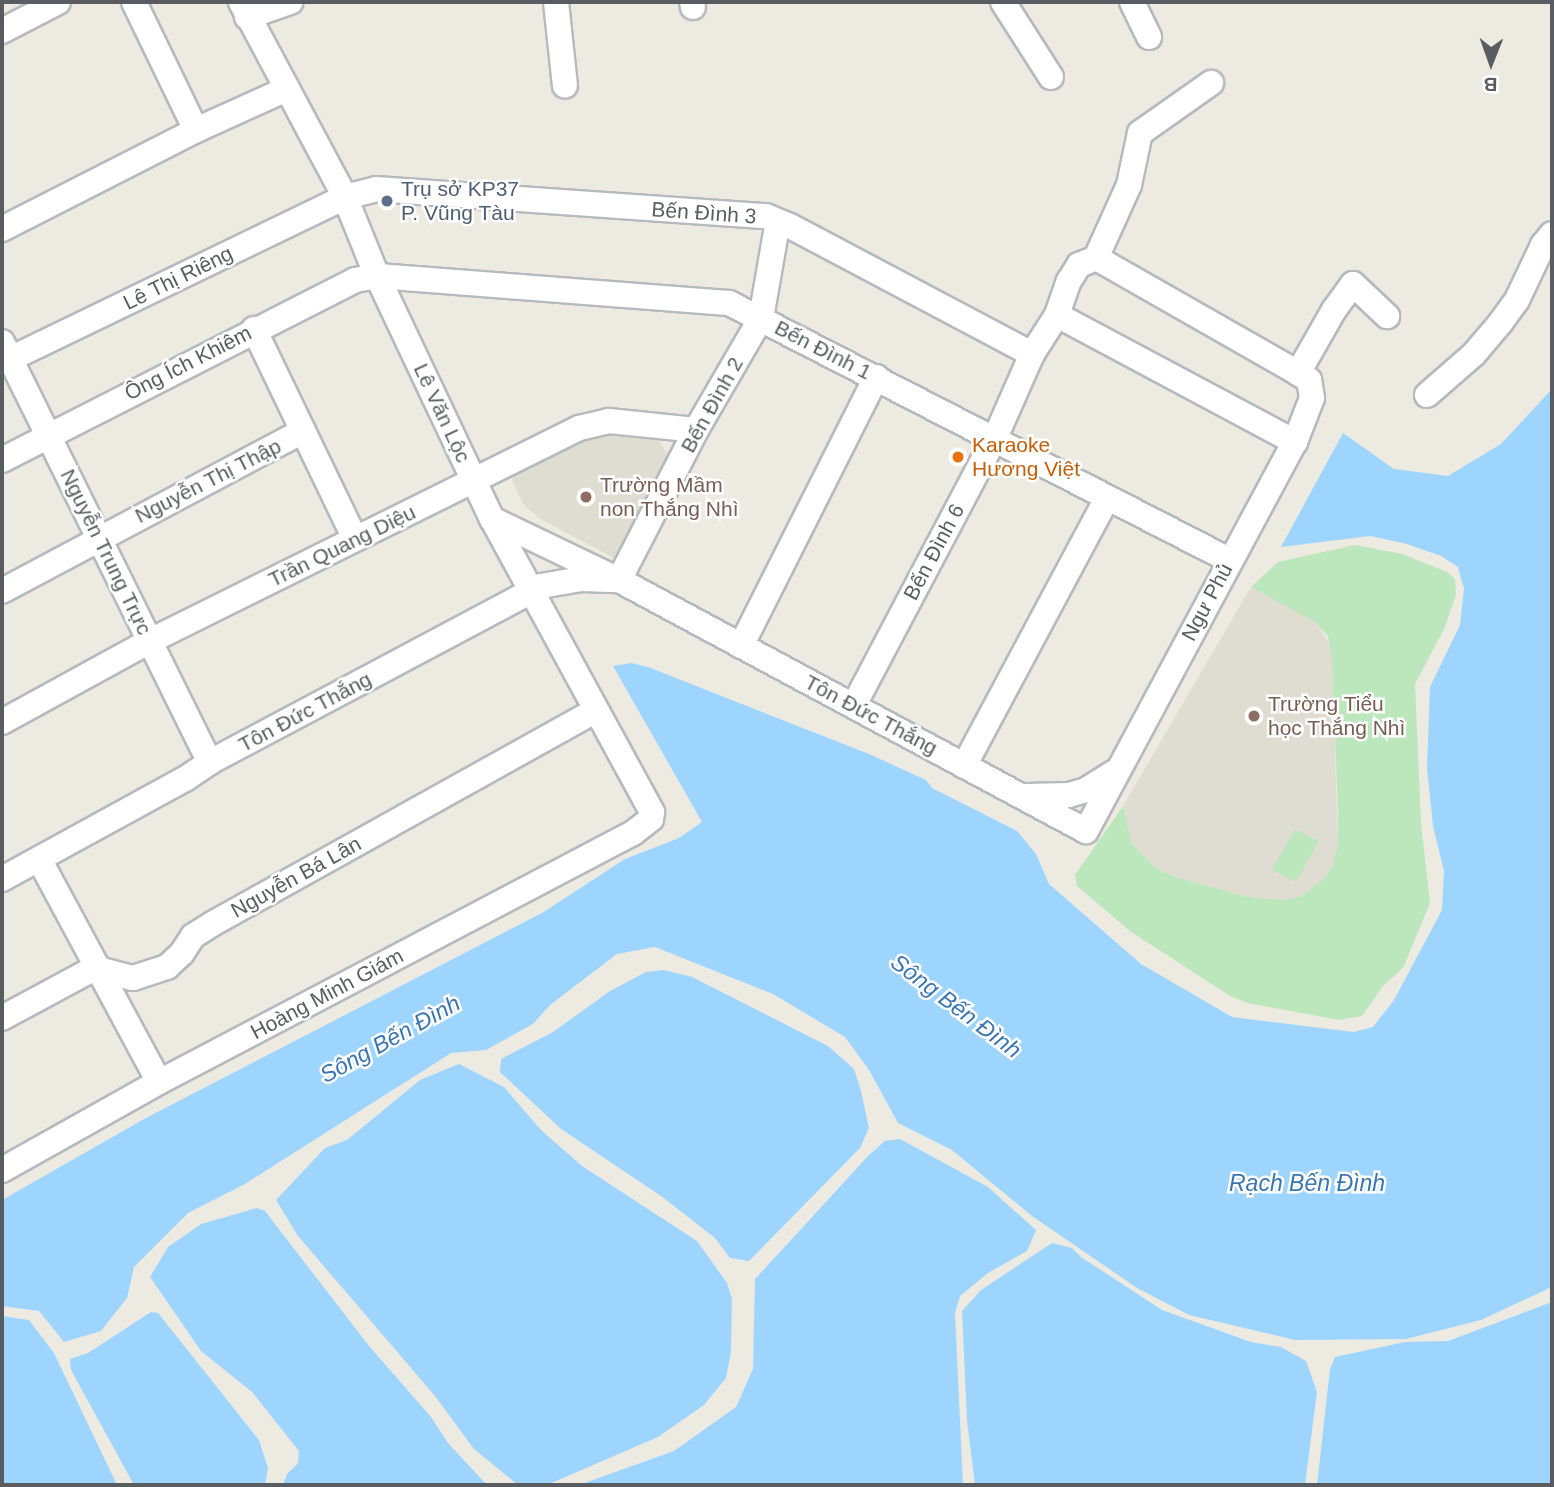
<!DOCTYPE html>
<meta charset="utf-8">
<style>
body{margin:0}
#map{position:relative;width:1554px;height:1487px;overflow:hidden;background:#edeae1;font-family:Arial,sans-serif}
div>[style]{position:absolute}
.education>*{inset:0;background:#dfdcd1}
.green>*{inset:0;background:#bce6bc}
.water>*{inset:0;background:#9ed5ff}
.roads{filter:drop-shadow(2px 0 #b6b9be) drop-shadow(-2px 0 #b6b9be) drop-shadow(0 2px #b6b9be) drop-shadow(0 -2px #b6b9be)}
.minor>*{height:24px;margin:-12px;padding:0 12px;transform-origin:12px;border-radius:12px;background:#fff}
.dots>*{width:19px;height:19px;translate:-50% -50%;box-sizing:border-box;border:4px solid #fff;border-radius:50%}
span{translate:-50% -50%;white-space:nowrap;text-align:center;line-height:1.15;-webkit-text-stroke:5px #fff;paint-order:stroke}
.service-label{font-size:21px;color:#4e5e75}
.left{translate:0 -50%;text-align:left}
.street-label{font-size:21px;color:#595d62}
.food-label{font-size:21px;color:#c56008}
.education-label{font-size:21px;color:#785e54}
.water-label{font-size:23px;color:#3a76b3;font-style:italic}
.frame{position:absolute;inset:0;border:4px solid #595d62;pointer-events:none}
.north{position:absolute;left:1456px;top:28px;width:70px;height:70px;-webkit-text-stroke:5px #fff;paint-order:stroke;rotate:181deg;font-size:19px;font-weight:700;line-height:28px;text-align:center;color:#595d62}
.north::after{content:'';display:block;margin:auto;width:24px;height:32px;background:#595d62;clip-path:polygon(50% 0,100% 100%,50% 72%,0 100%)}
</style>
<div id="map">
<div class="education">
<i style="clip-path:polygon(595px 432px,659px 441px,671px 460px,619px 561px,539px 518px,524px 505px,512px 480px,517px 470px)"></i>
<i style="clip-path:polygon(1251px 587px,1316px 622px,1329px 643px,1332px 661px,1338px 845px,1333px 864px,1325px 878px,1301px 896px,1286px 900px,1248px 897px,1178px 878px,1157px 869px,1132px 844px,1123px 806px)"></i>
</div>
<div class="green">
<i style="clip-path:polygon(1355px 545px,1402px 554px,1447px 572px,1455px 579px,1456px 595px,1444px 629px,1415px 684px,1421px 823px,1430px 903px,1403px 968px,1383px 986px,1362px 1016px,1339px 1020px,1248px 1003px,1230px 996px,1130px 931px,1077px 886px,1075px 875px,1123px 806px,1132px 844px,1157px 869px,1178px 878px,1248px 897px,1286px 900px,1301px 896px,1325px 878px,1333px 864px,1338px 845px,1338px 812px,1332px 661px,1328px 636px,1315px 622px,1251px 587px,1278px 562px)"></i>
<i style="clip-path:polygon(1295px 829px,1319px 841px,1296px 882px,1272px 870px)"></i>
</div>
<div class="water">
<i style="clip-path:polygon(1552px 389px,1552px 1287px,1481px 1320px,1406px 1339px,1295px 1340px,1189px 1315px,1137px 1288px,1032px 1216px,952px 1150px,898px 1123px,869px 1070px,845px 1037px,773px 994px,655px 947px,617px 954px,550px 1005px,533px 1024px,486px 1050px,451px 1053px,245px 1184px,188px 1213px,134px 1267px,127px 1298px,101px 1331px,64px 1342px,39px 1311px,2px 1306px,2px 1200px,144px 1119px,542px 913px,625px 859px,679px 838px,702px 822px,613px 666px,631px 663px,648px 667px,869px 754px,926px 780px,932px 788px,1017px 831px,1036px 854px,1049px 884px,1141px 964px,1232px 1017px,1354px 1032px,1373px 1027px,1394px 1000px,1442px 910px,1444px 871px,1433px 826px,1427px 768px,1430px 687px,1460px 625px,1464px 589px,1458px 567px,1441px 556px,1407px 544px,1370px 536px,1281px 547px,1343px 433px,1394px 469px,1448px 476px,1501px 444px)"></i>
<i style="clip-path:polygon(664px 970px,692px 977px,828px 1046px,854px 1069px,861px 1091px,869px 1128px,860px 1148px,749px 1261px,730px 1258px,715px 1238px,661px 1196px,561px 1129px,500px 1072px,501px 1059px,553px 1032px,610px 991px,646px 972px)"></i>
<i style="clip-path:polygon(459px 1064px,504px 1087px,541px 1130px,582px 1166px,697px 1241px,727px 1283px,732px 1299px,731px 1352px,726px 1378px,704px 1405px,658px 1437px,547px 1485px,518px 1485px,474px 1449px,435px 1396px,298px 1236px,276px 1200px,325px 1148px,347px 1140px,420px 1080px)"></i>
<i style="clip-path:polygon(900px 1139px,988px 1187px,1036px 1230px,1027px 1251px,988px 1273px,960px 1296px,955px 1313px,963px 1485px,579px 1485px,674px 1451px,736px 1407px,753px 1369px,755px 1279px,869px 1155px,885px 1141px)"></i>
<i style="clip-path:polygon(257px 1208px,265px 1211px,369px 1346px,431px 1417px,448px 1443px,487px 1485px,283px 1485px,287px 1474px,298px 1463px,299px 1451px,252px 1392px,201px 1351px,150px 1277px,168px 1247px,201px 1224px)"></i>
<i style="clip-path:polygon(1052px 1243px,1072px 1248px,1081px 1257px,1162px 1310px,1251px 1342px,1281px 1347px,1306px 1361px,1317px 1392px,1305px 1485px,975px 1485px,967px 1421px,962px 1311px,981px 1290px)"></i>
<i style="clip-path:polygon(1552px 1302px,1552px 1485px,1317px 1485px,1330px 1369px,1335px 1357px,1405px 1342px,1448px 1341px)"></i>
<i style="clip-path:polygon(151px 1312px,158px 1313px,259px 1440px,268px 1468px,265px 1485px,134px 1485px,71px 1370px,70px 1359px,88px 1353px)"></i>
<i style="clip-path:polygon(2px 1316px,29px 1320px,54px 1353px,117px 1485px,2px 1485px)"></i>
</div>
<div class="roads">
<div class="minor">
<i style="left:134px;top:2px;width:142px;rotate:64.2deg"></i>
<i style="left:556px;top:2px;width:84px;rotate:83.9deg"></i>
<i style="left:692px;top:2px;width:5px;rotate:79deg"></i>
<i style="left:1003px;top:2px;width:89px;rotate:57.4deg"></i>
<i style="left:1132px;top:2px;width:39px;rotate:64deg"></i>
<i style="left:247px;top:17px;width:46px;rotate:-19.2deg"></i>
<i style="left:2px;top:31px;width:63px;rotate:-27.4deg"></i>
<i style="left:2px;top:229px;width:218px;rotate:-27deg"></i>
<i style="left:196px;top:130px;width:100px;rotate:-24.3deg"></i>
<i style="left:1096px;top:258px;width:80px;rotate:-65.7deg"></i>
<i style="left:1129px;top:185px;width:53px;rotate:-78.1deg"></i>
<i style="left:1140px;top:133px;width:87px;rotate:-35.2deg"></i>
<i style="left:1057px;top:315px;width:270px;rotate:28.1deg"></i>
<i style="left:254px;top:329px;width:233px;rotate:64.3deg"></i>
<i style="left:2px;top:342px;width:469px;rotate:63.7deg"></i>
<i style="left:10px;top:359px;width:372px;rotate:-25.8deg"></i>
<i style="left:345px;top:197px;width:32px;rotate:-14deg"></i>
<i style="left:376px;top:189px;width:391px;rotate:4deg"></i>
<i style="left:766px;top:216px;width:26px;rotate:23deg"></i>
<i style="left:790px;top:226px;width:274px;rotate:27.9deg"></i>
<i style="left:1298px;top:373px;width:73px;rotate:-60.3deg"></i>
<i style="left:1334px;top:310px;width:32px;rotate:-54deg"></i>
<i style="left:1353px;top:284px;width:47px;rotate:43.3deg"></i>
<i style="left:1427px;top:395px;width:62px;rotate:-41.1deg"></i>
<i style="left:1474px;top:354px;width:42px;rotate:-49.8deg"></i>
<i style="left:1501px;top:322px;width:27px;rotate:-54deg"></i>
<i style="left:1517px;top:300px;width:61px;rotate:-64.7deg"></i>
<i style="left:1543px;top:245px;width:14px;rotate:-51deg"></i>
<i style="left:2px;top:460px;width:396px;rotate:-27deg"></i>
<i style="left:355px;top:280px;width:22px;rotate:-10deg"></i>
<i style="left:377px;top:276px;width:353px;rotate:4.4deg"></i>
<i style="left:729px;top:303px;width:562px;rotate:27.2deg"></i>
<i style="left:492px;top:519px;width:141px;rotate:25.7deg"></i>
<i style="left:619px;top:580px;width:530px;rotate:28.26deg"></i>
<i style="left:1086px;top:831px;width:442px;rotate:-61.8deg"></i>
<i style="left:1295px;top:442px;width:47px;rotate:-68.9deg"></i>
<i style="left:1312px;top:398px;width:18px;rotate:-99deg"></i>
<i style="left:1309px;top:380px;width:13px;rotate:-148deg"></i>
<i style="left:1298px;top:373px;width:232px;rotate:-150.3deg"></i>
<i style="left:2px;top:591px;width:341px;rotate:-28deg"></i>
<i style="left:741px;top:646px;width:301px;rotate:-63.3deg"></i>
<i style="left:854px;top:705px;width:302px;rotate:-62.2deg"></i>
<i style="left:995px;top:438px;width:92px;rotate:-66.2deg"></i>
<i style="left:1032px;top:354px;width:46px;rotate:-57.3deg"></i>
<i style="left:1057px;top:315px;width:36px;rotate:-71deg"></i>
<i style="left:1069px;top:281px;width:19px;rotate:-58deg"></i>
<i style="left:1079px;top:265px;width:18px;rotate:-22deg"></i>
<i style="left:2px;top:722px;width:169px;rotate:-28.7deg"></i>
<i style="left:150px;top:641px;width:479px;rotate:-26.4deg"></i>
<i style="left:579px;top:428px;width:31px;rotate:-13deg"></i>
<i style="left:609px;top:421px;width:87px;rotate:5.9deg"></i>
<i style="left:964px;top:766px;width:304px;rotate:-61.9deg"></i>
<i style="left:1026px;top:796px;width:43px;rotate:-1.3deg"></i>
<i style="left:1069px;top:795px;width:18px;rotate:-16deg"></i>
<i style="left:1086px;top:790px;width:34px;rotate:-32deg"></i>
<i style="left:39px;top:859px;width:253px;rotate:61.7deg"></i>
<i style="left:2px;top:879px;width:209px;rotate:-28.7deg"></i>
<i style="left:185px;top:779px;width:30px;rotate:-34deg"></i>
<i style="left:210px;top:762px;width:364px;rotate:-28deg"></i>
<i style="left:531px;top:591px;width:11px;rotate:-27deg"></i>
<i style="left:541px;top:586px;width:41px;rotate:-9.9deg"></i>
<i style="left:581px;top:579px;width:38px;rotate:2deg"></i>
<i style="left:619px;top:580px;width:169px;rotate:-62.8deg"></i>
<i style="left:696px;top:430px;width:129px;rotate:-59.9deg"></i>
<i style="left:761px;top:318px;width:98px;rotate:-80.1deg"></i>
<i style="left:2px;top:1018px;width:106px;rotate:-28.3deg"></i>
<i style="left:95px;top:968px;width:39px;rotate:15deg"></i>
<i style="left:133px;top:978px;width:36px;rotate:-18deg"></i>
<i style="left:167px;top:967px;width:21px;rotate:-43deg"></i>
<i style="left:182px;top:953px;width:20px;rotate:-57deg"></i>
<i style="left:193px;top:936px;width:22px;rotate:-32deg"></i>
<i style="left:212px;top:924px;width:438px;rotate:-29.1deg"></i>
<i style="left:2px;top:1170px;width:180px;rotate:-29.3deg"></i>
<i style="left:159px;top:1082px;width:535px;rotate:-27.71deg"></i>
<i style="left:633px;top:833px;width:23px;rotate:-38deg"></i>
<i style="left:651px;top:819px;width:7px;rotate:-82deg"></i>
<i style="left:652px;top:812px;width:334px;rotate:-118.6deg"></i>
<i style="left:492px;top:519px;width:269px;rotate:-115.3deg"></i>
<i style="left:377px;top:276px;width:85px;rotate:-112.1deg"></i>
<i style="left:345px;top:197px;width:221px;rotate:-118.1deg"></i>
</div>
</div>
<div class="dots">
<i style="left:387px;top:201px;background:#5c6f8a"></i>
<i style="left:958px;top:457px;background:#e8710a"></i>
<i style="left:586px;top:497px;background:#8d6e63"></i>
<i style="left:1254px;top:716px;background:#8d6e63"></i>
</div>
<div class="service-label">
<span class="left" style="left:401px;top:201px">Trụ sở KP37<br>P. Vũng Tàu</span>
</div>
<div class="street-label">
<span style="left:704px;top:213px;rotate:4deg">Bến Đình 3</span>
<span style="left:178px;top:278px;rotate:-26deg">Lê Thị Riêng</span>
<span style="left:823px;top:350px;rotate:27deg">Bến Đình 1</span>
<span style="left:188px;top:363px;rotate:-27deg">Ông Ích Khiêm</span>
<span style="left:712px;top:405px;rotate:-61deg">Bến Đình 2</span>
<span style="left:442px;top:413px;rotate:65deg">Lê Văn Lộc</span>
<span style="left:208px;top:481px;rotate:-27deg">Nguyễn Thị Thập</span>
<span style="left:342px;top:546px;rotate:-26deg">Trần Quang Diệu</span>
<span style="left:106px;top:552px;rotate:64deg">Nguyễn Trung Trực</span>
<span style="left:934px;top:552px;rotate:-62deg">Bến Đình 6</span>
<span style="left:1207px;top:602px;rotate:-62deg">Ngư Phủ</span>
<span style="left:305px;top:712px;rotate:-28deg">Tôn Đức Thắng</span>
<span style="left:871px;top:715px;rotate:28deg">Tôn Đức Thắng</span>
<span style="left:296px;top:877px;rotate:-29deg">Nguyễn Bá Lân</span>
<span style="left:327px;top:994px;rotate:-28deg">Hoàng Minh Giám</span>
</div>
<div class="food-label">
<span class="left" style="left:972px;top:457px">Karaoke<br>Hương Việt</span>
</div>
<div class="education-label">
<span class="left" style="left:600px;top:497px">Trường Mầm<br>non Thắng Nhì</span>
<span class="left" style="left:1268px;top:716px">Trường Tiểu<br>học Thắng Nhì</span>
</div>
<div class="water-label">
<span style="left:956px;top:1006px;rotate:37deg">Sông Bến Đình</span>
<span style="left:390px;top:1039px;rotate:-29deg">Sông Bến Đình</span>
<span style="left:1307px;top:1183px">Rạch Bến Đình</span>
</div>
<div class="frame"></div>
<div class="north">B</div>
</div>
